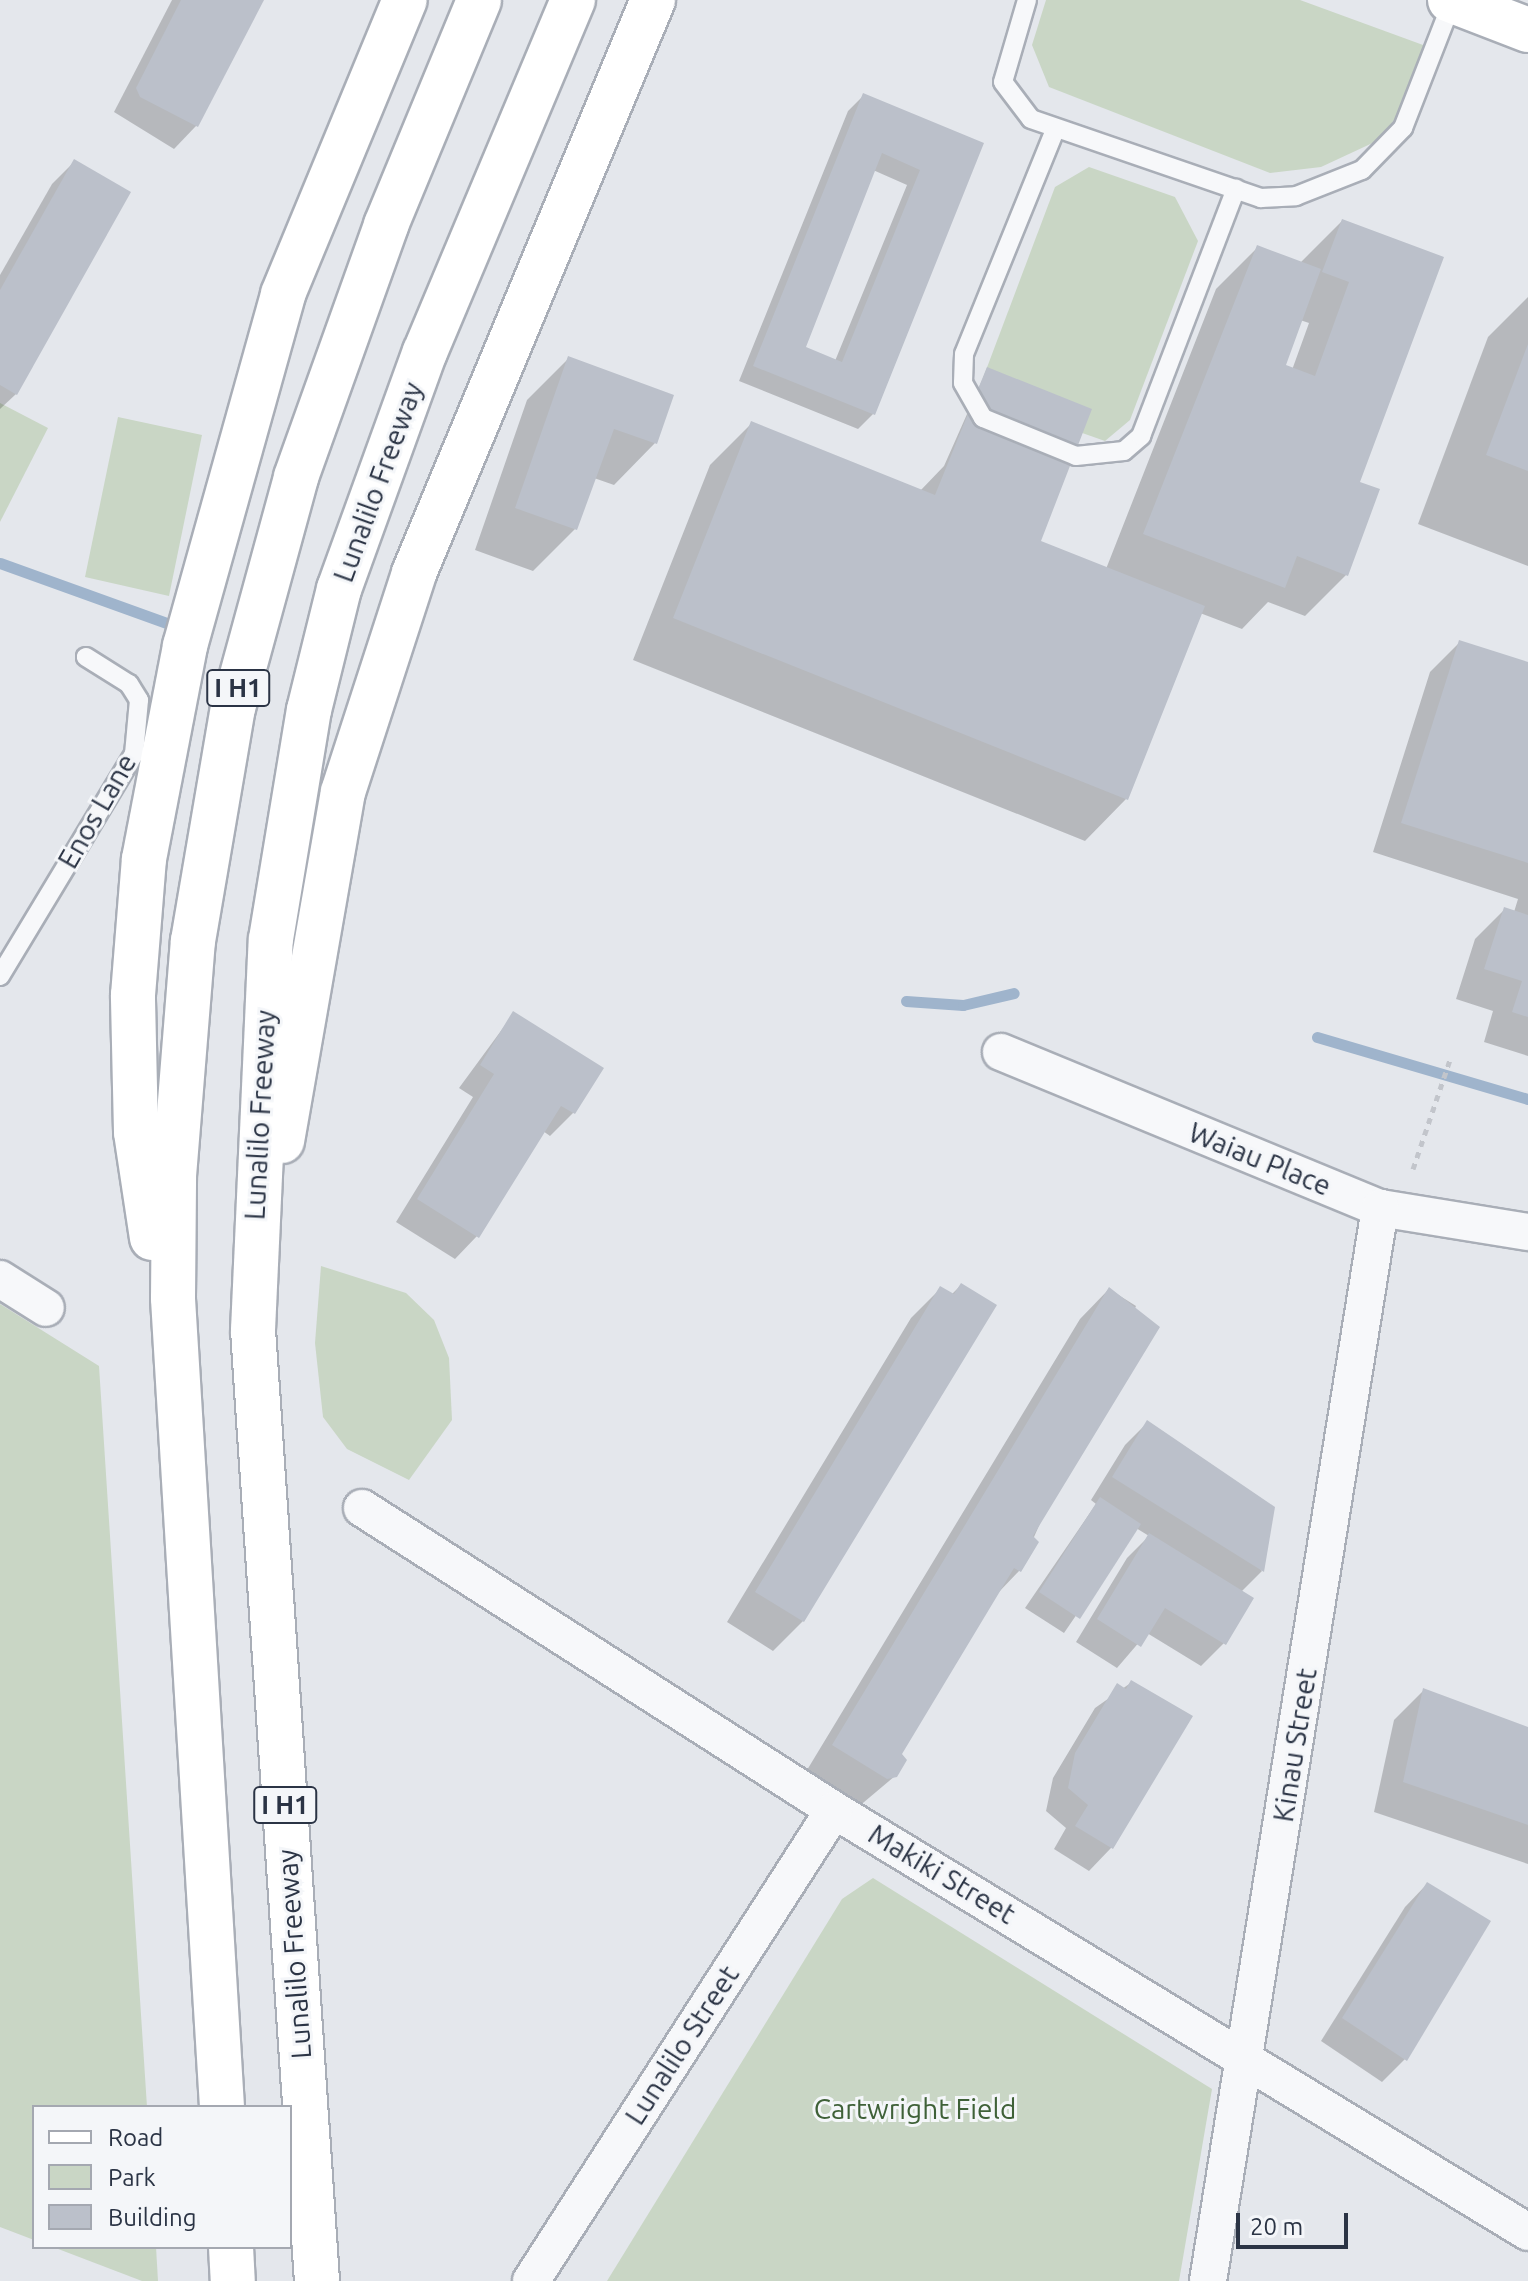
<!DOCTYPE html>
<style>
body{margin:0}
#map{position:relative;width:1528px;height:2281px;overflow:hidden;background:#e4e7ec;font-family:Ubuntu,sans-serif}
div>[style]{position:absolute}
.green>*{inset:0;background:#c9d6c5}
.shadow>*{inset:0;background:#0003}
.stream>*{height:11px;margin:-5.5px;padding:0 5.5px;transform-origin:5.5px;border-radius:5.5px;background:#9fb4cc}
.building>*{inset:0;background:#bbc0ca}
.path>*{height:5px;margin-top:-2.5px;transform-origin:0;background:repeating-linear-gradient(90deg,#c2c5cb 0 6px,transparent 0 12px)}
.roads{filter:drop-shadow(2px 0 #a9aeb7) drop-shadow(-2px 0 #a9aeb7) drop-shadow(0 2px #a9aeb7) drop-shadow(0 -2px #a9aeb7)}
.lane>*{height:18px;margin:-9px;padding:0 9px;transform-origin:9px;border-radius:9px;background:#f7f8fa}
.street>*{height:36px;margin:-18px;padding:0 18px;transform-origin:18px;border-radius:18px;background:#f7f8fa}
.secondary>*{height:44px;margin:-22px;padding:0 22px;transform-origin:22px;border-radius:22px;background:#fff}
.highway>*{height:44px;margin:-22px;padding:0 22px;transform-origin:22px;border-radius:22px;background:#fff}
span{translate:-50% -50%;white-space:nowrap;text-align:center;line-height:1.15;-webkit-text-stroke:6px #f4f6f9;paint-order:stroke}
.shield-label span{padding:2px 6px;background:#f4f6f9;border:2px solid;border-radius:6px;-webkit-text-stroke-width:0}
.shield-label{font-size:26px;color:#2b3445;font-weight:700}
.street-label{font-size:28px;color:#2b3445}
.park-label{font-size:28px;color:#3f6138}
.legend{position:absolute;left:32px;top:2105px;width:260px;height:144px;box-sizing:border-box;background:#f4f6f9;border:2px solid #a4a8b1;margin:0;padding:10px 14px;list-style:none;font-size:24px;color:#2b3445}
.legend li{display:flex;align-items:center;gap:16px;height:40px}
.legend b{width:40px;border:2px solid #a4a8b1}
.scale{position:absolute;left:1236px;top:2213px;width:112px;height:36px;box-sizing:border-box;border:4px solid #2b3445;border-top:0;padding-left:10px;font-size:24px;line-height:28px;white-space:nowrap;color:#2b3445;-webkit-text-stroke:6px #f4f6f9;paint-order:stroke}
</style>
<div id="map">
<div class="green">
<i style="clip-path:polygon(1046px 0,1300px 0,1434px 49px,1414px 94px,1379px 140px,1321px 167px,1270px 173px,1049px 87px,1032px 45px)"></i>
<i style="clip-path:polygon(1089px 167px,1175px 197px,1198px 241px,1130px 420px,1105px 441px,1005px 406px,983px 378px,1055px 187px)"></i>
<i style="clip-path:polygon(0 403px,48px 428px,0 522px)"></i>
<i style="clip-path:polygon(118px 417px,202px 435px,169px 596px,85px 577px)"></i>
<i style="clip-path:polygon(321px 1266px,406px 1293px,434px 1320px,449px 1358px,452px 1420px,409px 1480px,347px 1449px,323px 1417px,315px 1343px)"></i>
<i style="clip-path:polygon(0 1304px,99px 1366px,147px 2107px,34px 2107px,34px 2240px,0 2227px)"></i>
<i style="clip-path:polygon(873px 1878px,1212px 2089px,1179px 2281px,607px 2281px,842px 1899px)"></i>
<i style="clip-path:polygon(53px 2247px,156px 2247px,158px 2281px,142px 2281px)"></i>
</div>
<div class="shadow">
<i style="clip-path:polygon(172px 0,262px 0,196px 126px,174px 149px,114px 112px)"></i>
<i style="clip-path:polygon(evenodd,863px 96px,982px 144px,873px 414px,858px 429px,739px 381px,848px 111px,863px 96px,873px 170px,907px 185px,835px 361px,803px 348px,873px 170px)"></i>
<i style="clip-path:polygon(74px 162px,16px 394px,0 409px,0 275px,52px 184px)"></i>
<i style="clip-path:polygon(evenodd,1342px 221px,1441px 258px,1358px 483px,1346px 575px,1305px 616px,1268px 602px,1242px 629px,1200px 613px,1126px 799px,1085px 841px,633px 660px,710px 465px,751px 424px,920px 491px,944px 466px,987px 369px,1039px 542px,1106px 569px,1216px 289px,1258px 247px,1300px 263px,1342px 221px,1300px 320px,1309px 323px,1292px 370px,1284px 367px,1300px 320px)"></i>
<i style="clip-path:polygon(1528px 297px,1528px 566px,1418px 524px,1488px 337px)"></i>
<i style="clip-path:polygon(569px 358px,655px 443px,614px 485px,594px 478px,575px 529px,533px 571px,475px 550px,527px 400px)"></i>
<i style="clip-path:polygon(1460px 642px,1528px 665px,1528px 1056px,1484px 1042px,1493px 1011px,1456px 999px,1475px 939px,1505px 909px,1514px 912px,1518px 899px,1373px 852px,1430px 672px)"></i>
<i style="clip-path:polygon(514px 1013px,601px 1068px,573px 1113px,550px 1136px,543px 1131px,477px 1236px,455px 1259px,396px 1222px,473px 1097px,459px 1088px)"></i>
<i style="clip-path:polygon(961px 1285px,803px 1621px,773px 1651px,727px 1622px,911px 1318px,941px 1288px,951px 1295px)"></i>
<i style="clip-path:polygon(1109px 1289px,1136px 1306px,1019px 1571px,997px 1594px,900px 1754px,895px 1776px,857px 1808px,804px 1775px,1080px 1319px)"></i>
<i style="clip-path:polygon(1148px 1422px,1262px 1571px,1241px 1592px,1224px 1643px,1201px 1666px,1147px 1633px,1117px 1668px,1076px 1642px,1127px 1558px,1149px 1536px,1136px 1528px,1064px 1633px,1025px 1608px,1096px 1504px,1091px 1500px,1125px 1445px)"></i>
<i style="clip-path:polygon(1132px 1682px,1190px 1717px,1111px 1848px,1089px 1871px,1054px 1849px,1066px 1828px,1046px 1811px,1053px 1778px,1095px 1708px)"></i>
<i style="clip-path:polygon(1424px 1690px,1528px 1729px,1528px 1864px,1374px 1812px,1394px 1720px)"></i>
<i style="clip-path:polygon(1427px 1884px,1405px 2059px,1382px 2082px,1321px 2041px,1405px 1907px)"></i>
</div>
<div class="stream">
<i style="left:0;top:563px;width:177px;rotate:19.8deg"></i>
<i style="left:906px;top:1001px;width:57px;rotate:4deg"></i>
<i style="left:963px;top:1005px;width:52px;rotate:-13.2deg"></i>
<i style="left:1317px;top:1037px;width:220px;rotate:16.4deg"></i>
</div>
<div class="building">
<i style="clip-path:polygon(181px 0,264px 0,198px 127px,140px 97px,136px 88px)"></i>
<i style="clip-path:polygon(evenodd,863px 93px,984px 143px,875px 415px,753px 366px,863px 93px,882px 153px,920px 170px,842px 362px,806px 347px,882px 153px)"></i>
<i style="clip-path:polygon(74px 159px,131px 192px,17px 395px,0 385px,0 290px)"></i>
<i style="clip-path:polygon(1342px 219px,1444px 257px,1360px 482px,1380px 489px,1348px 576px,1297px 556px,1285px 588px,1143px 534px,1257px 245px,1321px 269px,1286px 365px,1315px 376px,1349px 282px,1322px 272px)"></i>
<i style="clip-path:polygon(1528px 344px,1528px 471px,1486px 455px)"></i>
<i style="clip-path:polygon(568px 356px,674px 395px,657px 444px,614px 429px,577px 530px,515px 508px)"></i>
<i style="clip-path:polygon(987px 367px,1092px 409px,1041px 541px,1205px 606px,1128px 800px,673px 618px,751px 421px,935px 495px)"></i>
<i style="clip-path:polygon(1459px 640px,1528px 662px,1528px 863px,1401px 823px)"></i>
<i style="clip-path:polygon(1504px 907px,1528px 915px,1528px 1017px,1512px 1012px,1522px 981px,1484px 969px)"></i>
<i style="clip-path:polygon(513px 1011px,604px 1068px,575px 1114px,561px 1106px,479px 1238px,417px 1199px,494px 1074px,480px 1065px)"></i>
<i style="clip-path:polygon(961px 1283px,997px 1305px,804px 1622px,755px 1592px,940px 1286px,954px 1294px)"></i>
<i style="clip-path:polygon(1109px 1287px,1160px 1327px,1033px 1536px,1039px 1542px,1021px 1572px,1014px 1568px,902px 1754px,907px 1760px,897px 1777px,887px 1779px,832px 1745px)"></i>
<i style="clip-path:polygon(1147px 1420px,1275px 1507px,1264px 1572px,1112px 1477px)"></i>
<i style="clip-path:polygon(1100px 1497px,1141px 1524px,1080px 1619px,1039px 1592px)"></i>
<i style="clip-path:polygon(1149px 1533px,1254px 1598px,1226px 1645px,1165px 1608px,1141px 1647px,1097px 1619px)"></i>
<i style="clip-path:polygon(1131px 1680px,1193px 1716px,1113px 1849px,1075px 1826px,1088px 1805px,1068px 1788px,1075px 1753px,1117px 1683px,1126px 1689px)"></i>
<i style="clip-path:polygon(1423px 1688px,1528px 1727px,1528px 1825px,1403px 1782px)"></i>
<i style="clip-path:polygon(1427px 1882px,1491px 1921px,1407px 2061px,1342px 2018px)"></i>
</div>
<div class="path">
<i style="left:1413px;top:1169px;width:115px;rotate:-71.3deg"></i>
</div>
<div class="roads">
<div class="lane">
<i style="left:1027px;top:0;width:85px;rotate:106.3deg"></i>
<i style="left:1003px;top:82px;width:46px;rotate:52.9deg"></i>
<i style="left:1031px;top:119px;width:243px;rotate:19deg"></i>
<i style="left:1261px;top:198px;width:35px;rotate:-3deg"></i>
<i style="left:1296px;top:196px;width:71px;rotate:-21.5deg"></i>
<i style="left:1362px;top:170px;width:59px;rotate:-45.7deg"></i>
<i style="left:1403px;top:128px;width:135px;rotate:-68.7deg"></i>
<i style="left:1055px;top:130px;width:242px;rotate:112.1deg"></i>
<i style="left:964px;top:354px;width:29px;rotate:92deg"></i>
<i style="left:963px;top:383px;width:40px;rotate:60.3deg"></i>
<i style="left:983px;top:418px;width:100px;rotate:22.2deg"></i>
<i style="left:1076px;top:456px;width:48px;rotate:-5.9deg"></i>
<i style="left:1124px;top:451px;width:23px;rotate:-41deg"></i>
<i style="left:1141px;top:436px;width:265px;rotate:-69deg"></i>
<i style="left:0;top:976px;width:259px;rotate:-58.9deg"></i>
<i style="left:134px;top:754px;width:54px;rotate:-84.7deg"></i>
<i style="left:139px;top:700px;width:19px;rotate:-122deg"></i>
<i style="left:129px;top:684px;width:51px;rotate:-147.9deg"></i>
</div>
<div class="street">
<i style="left:1001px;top:1052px;width:410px;rotate:22.4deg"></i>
<i style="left:1380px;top:1208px;width:150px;rotate:9.2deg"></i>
<i style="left:0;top:1279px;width:54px;rotate:32.2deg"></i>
<i style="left:362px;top:1508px;width:560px;rotate:32.61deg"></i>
<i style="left:834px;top:1810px;width:812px;rotate:31.3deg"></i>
<i style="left:531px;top:2281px;width:560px;rotate:-57.25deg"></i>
<i style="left:1208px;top:2281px;width:1087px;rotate:-80.89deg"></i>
</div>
<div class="secondary">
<i style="left:1450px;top:0;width:84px;rotate:21deg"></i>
</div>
<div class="highway">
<i style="left:282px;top:1141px;width:354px;rotate:-80.1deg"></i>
<i style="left:343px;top:792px;width:230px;rotate:-72deg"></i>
<i style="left:414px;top:573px;width:621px;rotate:-67.36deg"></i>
<i style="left:152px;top:1238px;width:107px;rotate:-98.6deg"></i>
<i style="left:136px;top:1132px;width:137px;rotate:-91.3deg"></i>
<i style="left:133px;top:995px;width:136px;rotate:-85.4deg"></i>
<i style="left:144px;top:859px;width:217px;rotate:-79.1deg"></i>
<i style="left:185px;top:646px;width:365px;rotate:-74.4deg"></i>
<i style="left:283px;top:294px;width:318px;rotate:-67.5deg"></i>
<i style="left:222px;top:2107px;width:810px;rotate:-93.47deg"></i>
<i style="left:173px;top:1298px;width:122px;rotate:-89.5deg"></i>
<i style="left:174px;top:1176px;width:236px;rotate:-85.4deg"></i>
<i style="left:193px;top:941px;width:236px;rotate:-80.3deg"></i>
<i style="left:233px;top:708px;width:239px;rotate:-74.7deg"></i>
<i style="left:296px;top:477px;width:268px;rotate:-70.3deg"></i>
<i style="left:386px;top:225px;width:243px;rotate:-67.5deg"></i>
<i style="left:231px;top:2247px;width:34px;rotate:87deg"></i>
<i style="left:317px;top:2281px;width:953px;rotate:-93.85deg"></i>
<i style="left:253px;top:1330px;width:391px;rotate:-87.4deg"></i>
<i style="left:271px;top:939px;width:232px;rotate:-80.6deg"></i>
<i style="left:309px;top:710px;width:125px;rotate:-76.1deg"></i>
<i style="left:339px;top:589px;width:252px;rotate:-70.1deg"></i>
<i style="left:425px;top:352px;width:382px;rotate:-67.2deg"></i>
</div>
</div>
<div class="shield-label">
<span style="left:238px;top:688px">I H1</span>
<span style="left:285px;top:1805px">I H1</span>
</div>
<div class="street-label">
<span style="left:378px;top:482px;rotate:-70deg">Lunalilo Freeway</span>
<span style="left:97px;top:811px;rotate:-60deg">Enos Lane</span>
<span style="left:260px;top:1115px;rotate:-87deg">Lunalilo Freeway</span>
<span style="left:1260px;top:1159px;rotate:22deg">Waiau Place</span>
<span style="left:1295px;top:1745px;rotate:-81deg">Kinau Street</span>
<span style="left:942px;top:1874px;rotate:31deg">Makiki Street</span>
<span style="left:294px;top:1954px;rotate:-94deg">Lunalilo Freeway</span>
<span style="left:682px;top:2045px;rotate:-57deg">Lunalilo Street</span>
</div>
<div class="park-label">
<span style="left:915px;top:2109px">Cartwright Field</span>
</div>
<ul class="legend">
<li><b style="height:10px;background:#fff"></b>Road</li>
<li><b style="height:22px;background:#c9d6c5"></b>Park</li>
<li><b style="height:22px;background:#bbc0ca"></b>Building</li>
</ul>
<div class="scale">20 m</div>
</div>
